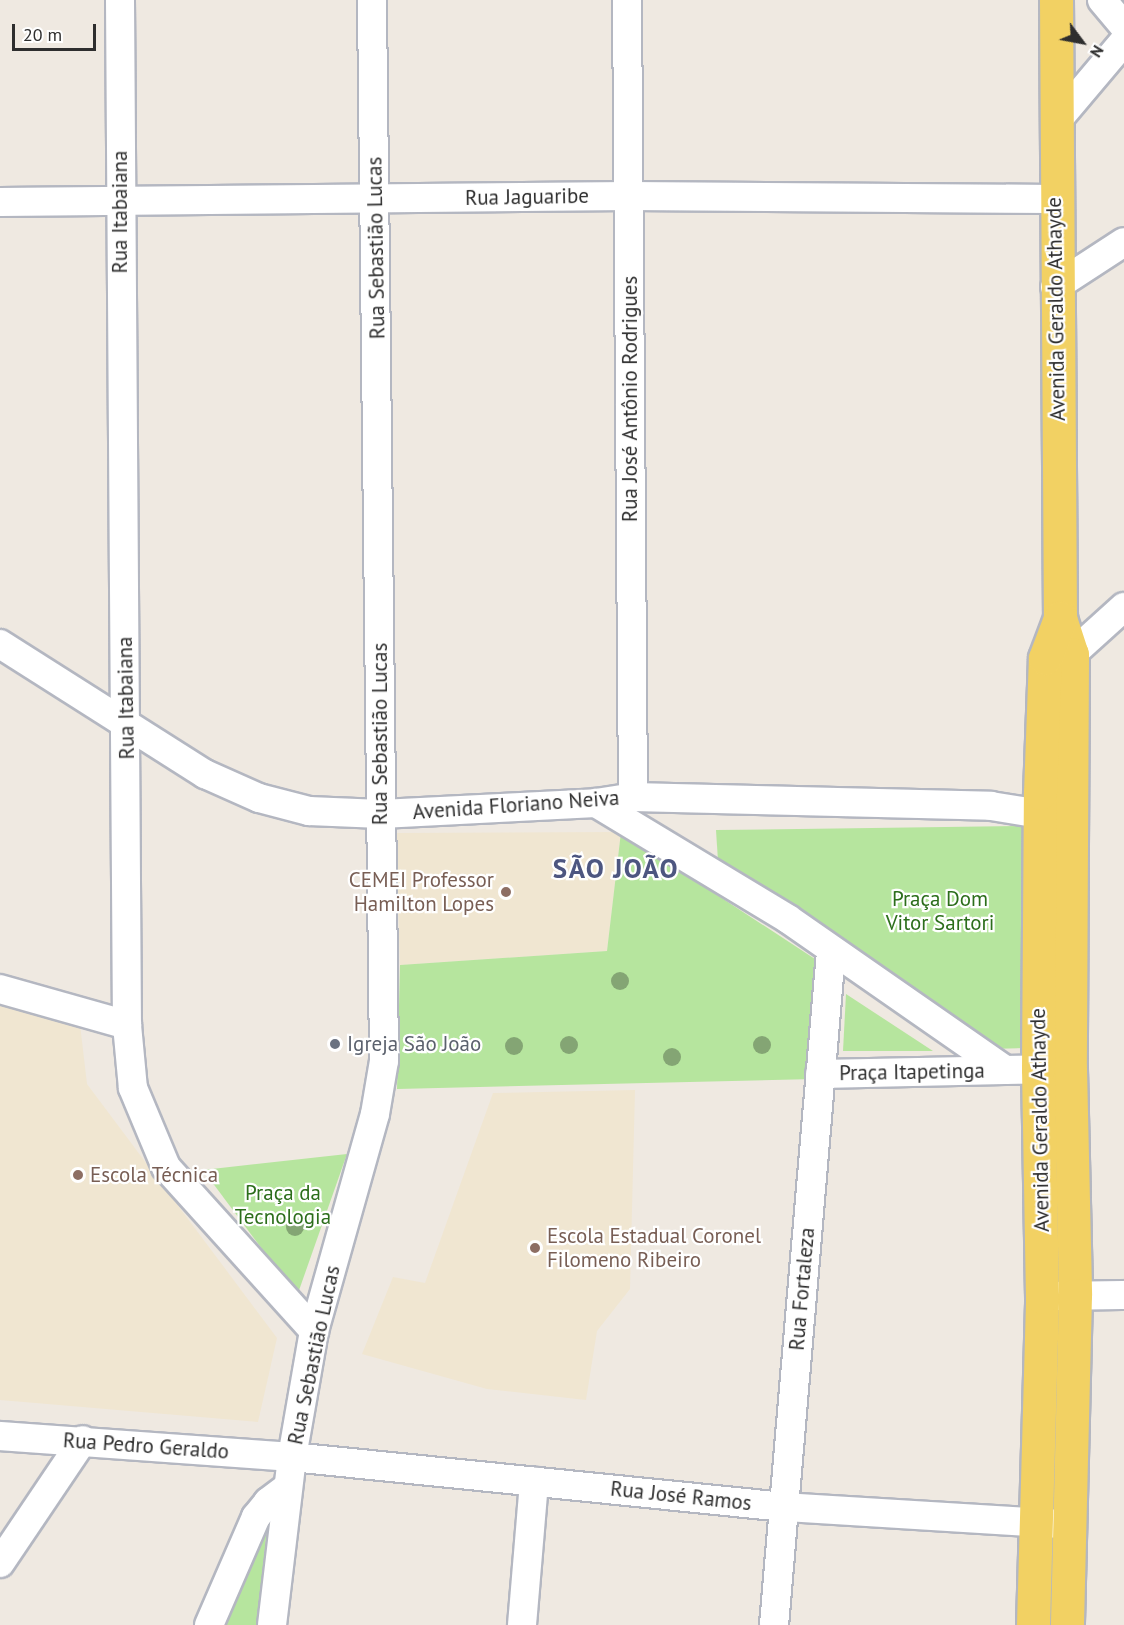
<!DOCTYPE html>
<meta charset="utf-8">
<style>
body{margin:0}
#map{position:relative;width:1124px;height:1625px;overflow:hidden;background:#efe9e1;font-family:"PT Sans",sans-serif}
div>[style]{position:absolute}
.education>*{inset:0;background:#f0e6d1}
.green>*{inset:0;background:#b6e59e}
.roads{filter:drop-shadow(2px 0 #b4b7c1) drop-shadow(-2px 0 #b4b7c1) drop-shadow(0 2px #b4b7c1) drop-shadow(0 -2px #b4b7c1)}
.minor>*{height:28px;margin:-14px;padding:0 14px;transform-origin:14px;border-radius:14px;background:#fff}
.major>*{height:33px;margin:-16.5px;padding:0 16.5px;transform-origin:16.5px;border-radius:16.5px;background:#f2d163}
.trees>*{width:18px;height:18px;margin:-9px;border-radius:50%;background:#84a574}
.dots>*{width:16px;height:16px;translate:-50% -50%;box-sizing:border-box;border:3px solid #fff;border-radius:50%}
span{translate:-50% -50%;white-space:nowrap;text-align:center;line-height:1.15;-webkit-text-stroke:4.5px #fff;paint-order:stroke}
.street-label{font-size:21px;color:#2e2e2e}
.education-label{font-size:21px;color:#785e54}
.right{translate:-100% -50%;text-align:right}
.left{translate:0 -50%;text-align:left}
.park-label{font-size:21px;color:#2c6e1b}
.worship-label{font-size:21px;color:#5b616d}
.district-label{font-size:27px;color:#4d5680;font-weight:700;letter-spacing:1.5px}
.north{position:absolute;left:1052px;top:12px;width:60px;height:60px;-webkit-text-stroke:4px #fff;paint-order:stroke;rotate:122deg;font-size:16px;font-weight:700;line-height:24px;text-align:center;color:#2e2e2e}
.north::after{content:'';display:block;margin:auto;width:21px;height:27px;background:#2e2e2e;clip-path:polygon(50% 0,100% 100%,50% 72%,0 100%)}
.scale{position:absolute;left:12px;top:24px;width:84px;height:27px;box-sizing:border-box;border:3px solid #2e2e2e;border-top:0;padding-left:8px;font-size:18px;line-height:21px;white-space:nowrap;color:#2e2e2e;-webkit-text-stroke:4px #fff;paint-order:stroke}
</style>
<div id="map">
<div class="education">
<i style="clip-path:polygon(621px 832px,607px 951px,400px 965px,396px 833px)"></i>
<i style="clip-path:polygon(0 996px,79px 1016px,87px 1084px,277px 1338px,258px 1422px,0 1400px)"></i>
<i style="clip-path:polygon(635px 1090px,630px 1289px,597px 1331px,586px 1400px,487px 1389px,362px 1354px,393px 1277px,425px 1283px,493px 1093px)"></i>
</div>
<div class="green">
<i style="clip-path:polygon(1024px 826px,1025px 1048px,990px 1049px,718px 861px,716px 830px)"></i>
<i style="clip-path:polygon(621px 832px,818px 961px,815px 1079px,397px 1089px,400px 965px,607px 951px)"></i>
<i style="clip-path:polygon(846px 994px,933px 1051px,843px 1051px)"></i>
<i style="clip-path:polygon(347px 1154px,297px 1296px,203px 1170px)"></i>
<i style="clip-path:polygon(268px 1520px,257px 1625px,221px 1625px)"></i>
</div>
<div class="roads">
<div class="minor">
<i style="left:120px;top:0;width:1025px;rotate:89.61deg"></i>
<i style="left:127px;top:1025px;width:63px;rotate:84.6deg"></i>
<i style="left:133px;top:1088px;width:86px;rotate:67.3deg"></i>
<i style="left:166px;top:1167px;width:221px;rotate:47.9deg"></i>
<i style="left:627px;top:0;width:797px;rotate:89.57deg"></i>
<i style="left:1102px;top:0;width:34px;rotate:50deg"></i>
<i style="left:1055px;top:123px;width:107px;rotate:-49.9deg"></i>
<i style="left:0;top:202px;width:629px;rotate:-0.55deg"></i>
<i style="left:629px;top:196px;width:425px;rotate:0.4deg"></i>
<i style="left:1055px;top:287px;width:82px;rotate:-33.1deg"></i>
<i style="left:0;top:644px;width:243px;rotate:32.4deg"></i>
<i style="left:205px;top:774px;width:59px;rotate:24deg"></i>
<i style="left:259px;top:798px;width:52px;rotate:14.6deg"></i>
<i style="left:309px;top:811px;width:72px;rotate:2.4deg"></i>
<i style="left:381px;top:814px;width:215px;rotate:-2.9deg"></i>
<i style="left:596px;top:803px;width:37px;rotate:-9deg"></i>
<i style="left:633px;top:797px;width:358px;rotate:1.4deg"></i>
<i style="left:991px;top:806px;width:51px;rotate:9.1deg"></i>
<i style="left:1072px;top:654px;width:70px;rotate:-42.1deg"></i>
<i style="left:596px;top:803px;width:224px;rotate:31.1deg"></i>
<i style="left:788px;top:919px;width:264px;rotate:34.8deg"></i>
<i style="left:1005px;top:1070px;width:54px;rotate:-1.1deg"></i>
<i style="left:0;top:989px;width:132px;rotate:15.8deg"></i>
<i style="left:820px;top:1074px;width:185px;rotate:-1.2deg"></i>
<i style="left:1054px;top:1296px;width:70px;rotate:-0.8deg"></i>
<i style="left:0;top:1436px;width:293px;rotate:4.1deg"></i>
<i style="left:292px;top:1457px;width:495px;rotate:5.8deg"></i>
<i style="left:784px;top:1507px;width:276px;rotate:3.5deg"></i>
<i style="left:0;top:1563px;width:148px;rotate:-56deg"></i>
<i style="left:209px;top:1625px;width:118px;rotate:-66.5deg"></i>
<i style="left:256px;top:1517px;width:19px;rotate:-51deg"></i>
<i style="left:268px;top:1502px;width:25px;rotate:-37deg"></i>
<i style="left:272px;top:1625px;width:169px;rotate:-83.2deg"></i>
<i style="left:292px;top:1457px;width:128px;rotate:-80.1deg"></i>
<i style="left:314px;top:1331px;width:225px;rotate:-74.3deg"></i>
<i style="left:375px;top:1114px;width:54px;rotate:-80.4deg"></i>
<i style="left:384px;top:1061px;width:1061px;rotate:-90.65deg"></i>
<i style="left:522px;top:1625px;width:144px;rotate:-85.2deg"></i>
<i style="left:774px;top:1625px;width:675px;rotate:-85.16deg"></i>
</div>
<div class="major">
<i style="left:1056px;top:0;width:618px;rotate:89.63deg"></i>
<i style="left:1060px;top:618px;width:38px;rotate:72deg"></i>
<i style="left:1072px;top:654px;width:415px;rotate:90.3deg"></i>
<i style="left:1070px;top:1069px;width:226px;rotate:88.7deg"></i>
<i style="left:1075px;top:1295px;width:330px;rotate:91.4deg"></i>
<i style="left:1033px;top:1625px;width:328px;rotate:-88.4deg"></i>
<i style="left:1042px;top:1297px;width:228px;rotate:-91deg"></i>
<i style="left:1038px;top:1069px;width:276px;rotate:-89.6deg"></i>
<i style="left:1040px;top:793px;width:135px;rotate:-87.9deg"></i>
<i style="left:1045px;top:658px;width:43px;rotate:-69.4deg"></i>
</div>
</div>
<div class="trees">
<i style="left:620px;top:981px"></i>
<i style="left:569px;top:1045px"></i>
<i style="left:762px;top:1045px"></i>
<i style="left:514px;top:1046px"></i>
<i style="left:672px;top:1057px"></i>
<i style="left:295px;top:1227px"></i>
</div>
<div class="dots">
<i style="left:506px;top:892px;background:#8d6e63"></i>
<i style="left:335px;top:1044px;background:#6b7280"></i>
<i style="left:78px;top:1175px;background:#8d6e63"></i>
<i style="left:535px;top:1248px;background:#8d6e63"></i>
</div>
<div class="street-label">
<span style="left:527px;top:197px;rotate:-1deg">Rua Jaguaribe</span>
<span style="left:120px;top:212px;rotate:-90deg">Rua Itabaiana</span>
<span style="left:376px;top:248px;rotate:-91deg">Rua Sebastião Lucas</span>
<span style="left:1056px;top:309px;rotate:-91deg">Avenida Geraldo Athayde</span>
<span style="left:630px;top:399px;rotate:-90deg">Rua José Antônio Rodrigues</span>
<span style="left:126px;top:698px;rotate:-91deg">Rua Itabaiana</span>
<span style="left:380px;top:734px;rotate:-90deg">Rua Sebastião Lucas</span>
<span style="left:516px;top:805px;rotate:-4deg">Avenida Floriano Neiva</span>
<span style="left:912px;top:1072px;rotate:-1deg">Praça Itapetinga</span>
<span style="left:1040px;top:1120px;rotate:-91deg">Avenida Geraldo Athayde</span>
<span style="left:802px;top:1289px;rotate:-85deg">Rua Fortaleza</span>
<span style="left:314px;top:1355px;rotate:-78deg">Rua Sebastião Lucas</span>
<span style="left:146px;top:1446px;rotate:4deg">Rua Pedro Geraldo</span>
<span style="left:681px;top:1496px;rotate:6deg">Rua José Ramos</span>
</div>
<div class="education-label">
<span class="right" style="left:494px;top:892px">CEMEI Professor<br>Hamilton Lopes</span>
<span class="left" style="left:90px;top:1175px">Escola Técnica</span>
<span class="left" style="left:547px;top:1248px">Escola Estadual Coronel<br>Filomeno Ribeiro</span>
</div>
<div class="park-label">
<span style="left:940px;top:911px">Praça Dom<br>Vitor Sartori</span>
<span style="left:283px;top:1205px">Praça da<br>Tecnologia</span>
</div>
<div class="worship-label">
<span class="left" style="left:347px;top:1044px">Igreja São João</span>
</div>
<div class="district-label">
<span style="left:616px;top:869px">SÃO JOÃO</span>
</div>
<div class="north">N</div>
<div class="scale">20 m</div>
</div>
